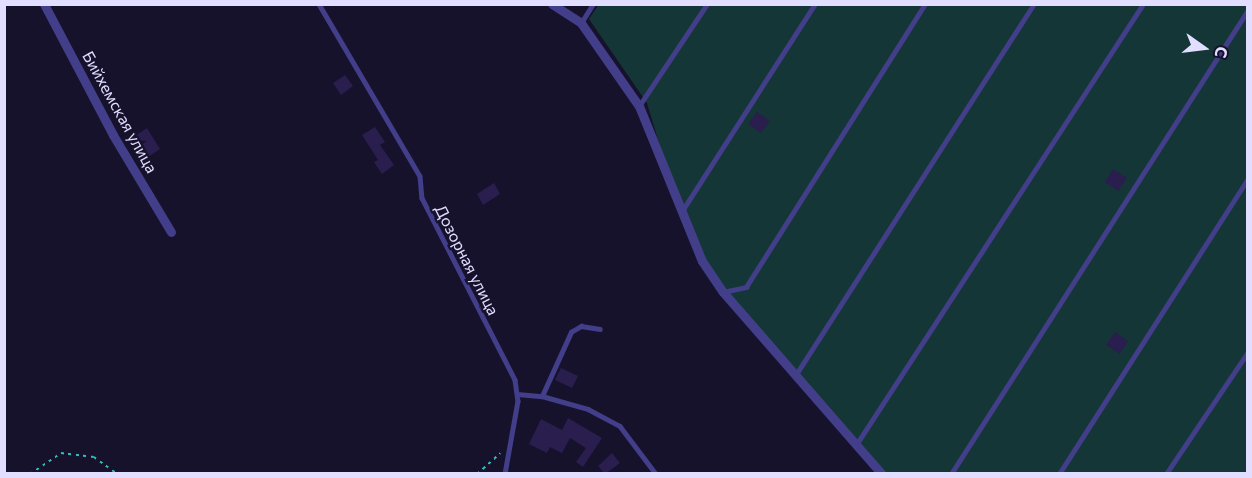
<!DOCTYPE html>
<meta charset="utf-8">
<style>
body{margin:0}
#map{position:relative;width:1252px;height:478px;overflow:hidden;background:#17122c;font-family:Commissioner,sans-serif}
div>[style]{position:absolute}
.green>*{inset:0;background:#153636}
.building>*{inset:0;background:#291e4d}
.path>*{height:1.5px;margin-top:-0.75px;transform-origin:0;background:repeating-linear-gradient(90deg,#33beb8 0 3px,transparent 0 7.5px)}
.service>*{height:4.5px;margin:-2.25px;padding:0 2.25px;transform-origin:2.25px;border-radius:2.25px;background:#423e8a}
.minor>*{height:9px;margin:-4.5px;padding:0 4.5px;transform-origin:4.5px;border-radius:4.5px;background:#423e8a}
span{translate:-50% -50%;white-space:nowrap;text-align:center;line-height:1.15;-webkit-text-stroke:4.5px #17122c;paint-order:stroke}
.street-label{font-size:16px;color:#e2deff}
.frame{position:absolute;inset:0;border:6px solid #e2deff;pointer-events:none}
.north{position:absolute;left:1174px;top:18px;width:60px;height:60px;-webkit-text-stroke:4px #17122c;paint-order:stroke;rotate:104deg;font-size:16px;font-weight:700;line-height:24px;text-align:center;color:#e2deff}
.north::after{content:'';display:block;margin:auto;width:21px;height:27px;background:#e2deff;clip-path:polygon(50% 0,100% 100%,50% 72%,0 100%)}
</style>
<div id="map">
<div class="green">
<i style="clip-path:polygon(599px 4px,1247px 5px,1247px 473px,882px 473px,723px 292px,680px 213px,647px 103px,589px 19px)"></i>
</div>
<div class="building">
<i style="clip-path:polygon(345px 75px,353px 86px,341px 95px,333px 83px)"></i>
<i style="clip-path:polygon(757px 112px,770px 121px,761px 133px,748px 124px)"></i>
<i style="clip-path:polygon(375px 127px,385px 142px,380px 145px,394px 165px,382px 174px,374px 162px,378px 160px,362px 135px)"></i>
<i style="clip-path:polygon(147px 128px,160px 149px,145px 159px,132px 138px)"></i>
<i style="clip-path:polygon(1113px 169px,1127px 178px,1118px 191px,1105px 182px)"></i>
<i style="clip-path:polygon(494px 183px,500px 194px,483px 205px,477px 194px)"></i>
<i style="clip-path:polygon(1115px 332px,1128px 341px,1120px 354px,1106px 345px)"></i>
<i style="clip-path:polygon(561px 368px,578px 376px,572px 388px,555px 380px)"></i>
<i style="clip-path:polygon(568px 418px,602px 438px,583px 467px,576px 462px,586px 448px,570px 438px,562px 453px,550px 447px,547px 453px,529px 444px,541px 419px,562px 430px)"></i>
<i style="clip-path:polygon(612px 453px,620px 463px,605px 474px,598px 466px)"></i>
</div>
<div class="path">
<i style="left:30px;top:474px;width:37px;rotate:-34deg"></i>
<i style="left:61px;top:453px;width:33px;rotate:7deg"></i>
<i style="left:94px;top:457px;width:29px;rotate:36deg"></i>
<i style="left:477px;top:474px;width:31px;rotate:-42deg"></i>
</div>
<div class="service">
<i style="left:319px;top:4px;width:199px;rotate:59.6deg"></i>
<i style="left:420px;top:176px;width:22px;rotate:85deg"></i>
<i style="left:422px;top:198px;width:204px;rotate:62.9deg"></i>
<i style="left:515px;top:380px;width:21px;rotate:82deg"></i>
<i style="left:518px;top:401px;width:74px;rotate:100.1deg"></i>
<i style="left:581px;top:23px;width:22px;rotate:-58deg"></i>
<i style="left:639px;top:106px;width:123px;rotate:-56.3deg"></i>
<i style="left:682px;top:211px;width:246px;rotate:-57.3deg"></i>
<i style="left:723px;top:292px;width:24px;rotate:-12deg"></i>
<i style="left:746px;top:287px;width:335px;rotate:-57.7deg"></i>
<i style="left:795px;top:376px;width:442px;rotate:-57.3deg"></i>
<i style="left:517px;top:394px;width:25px;rotate:5deg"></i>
<i style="left:542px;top:396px;width:48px;rotate:15.8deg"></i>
<i style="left:588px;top:409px;width:36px;rotate:28deg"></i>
<i style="left:620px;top:426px;width:60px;rotate:53.1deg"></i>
<i style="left:542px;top:396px;width:70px;rotate:-65.6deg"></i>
<i style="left:571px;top:332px;width:12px;rotate:-31deg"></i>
<i style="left:581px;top:326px;width:19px;rotate:9deg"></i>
<i style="left:856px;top:445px;width:526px;rotate:-56.94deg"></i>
<i style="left:951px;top:474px;width:551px;rotate:-57.38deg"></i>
<i style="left:1059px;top:474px;width:351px;rotate:-57.4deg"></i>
<i style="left:1166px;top:474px;width:147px;rotate:-56.1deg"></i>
</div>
<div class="minor">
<i style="left:44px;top:4px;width:148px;rotate:62.2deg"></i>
<i style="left:113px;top:135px;width:113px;rotate:59.1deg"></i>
<i style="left:552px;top:4px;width:35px;rotate:33deg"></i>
<i style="left:581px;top:23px;width:101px;rotate:55.1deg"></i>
<i style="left:639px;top:106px;width:167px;rotate:67.9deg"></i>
<i style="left:702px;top:261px;width:37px;rotate:56deg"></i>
<i style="left:723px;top:292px;width:242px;rotate:48.9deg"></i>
</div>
<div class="street-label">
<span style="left:120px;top:112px;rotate:61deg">Бийхемская улица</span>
<span style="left:467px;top:260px;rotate:63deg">Дозорная улица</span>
</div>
<div class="frame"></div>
<div class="north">С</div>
</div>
